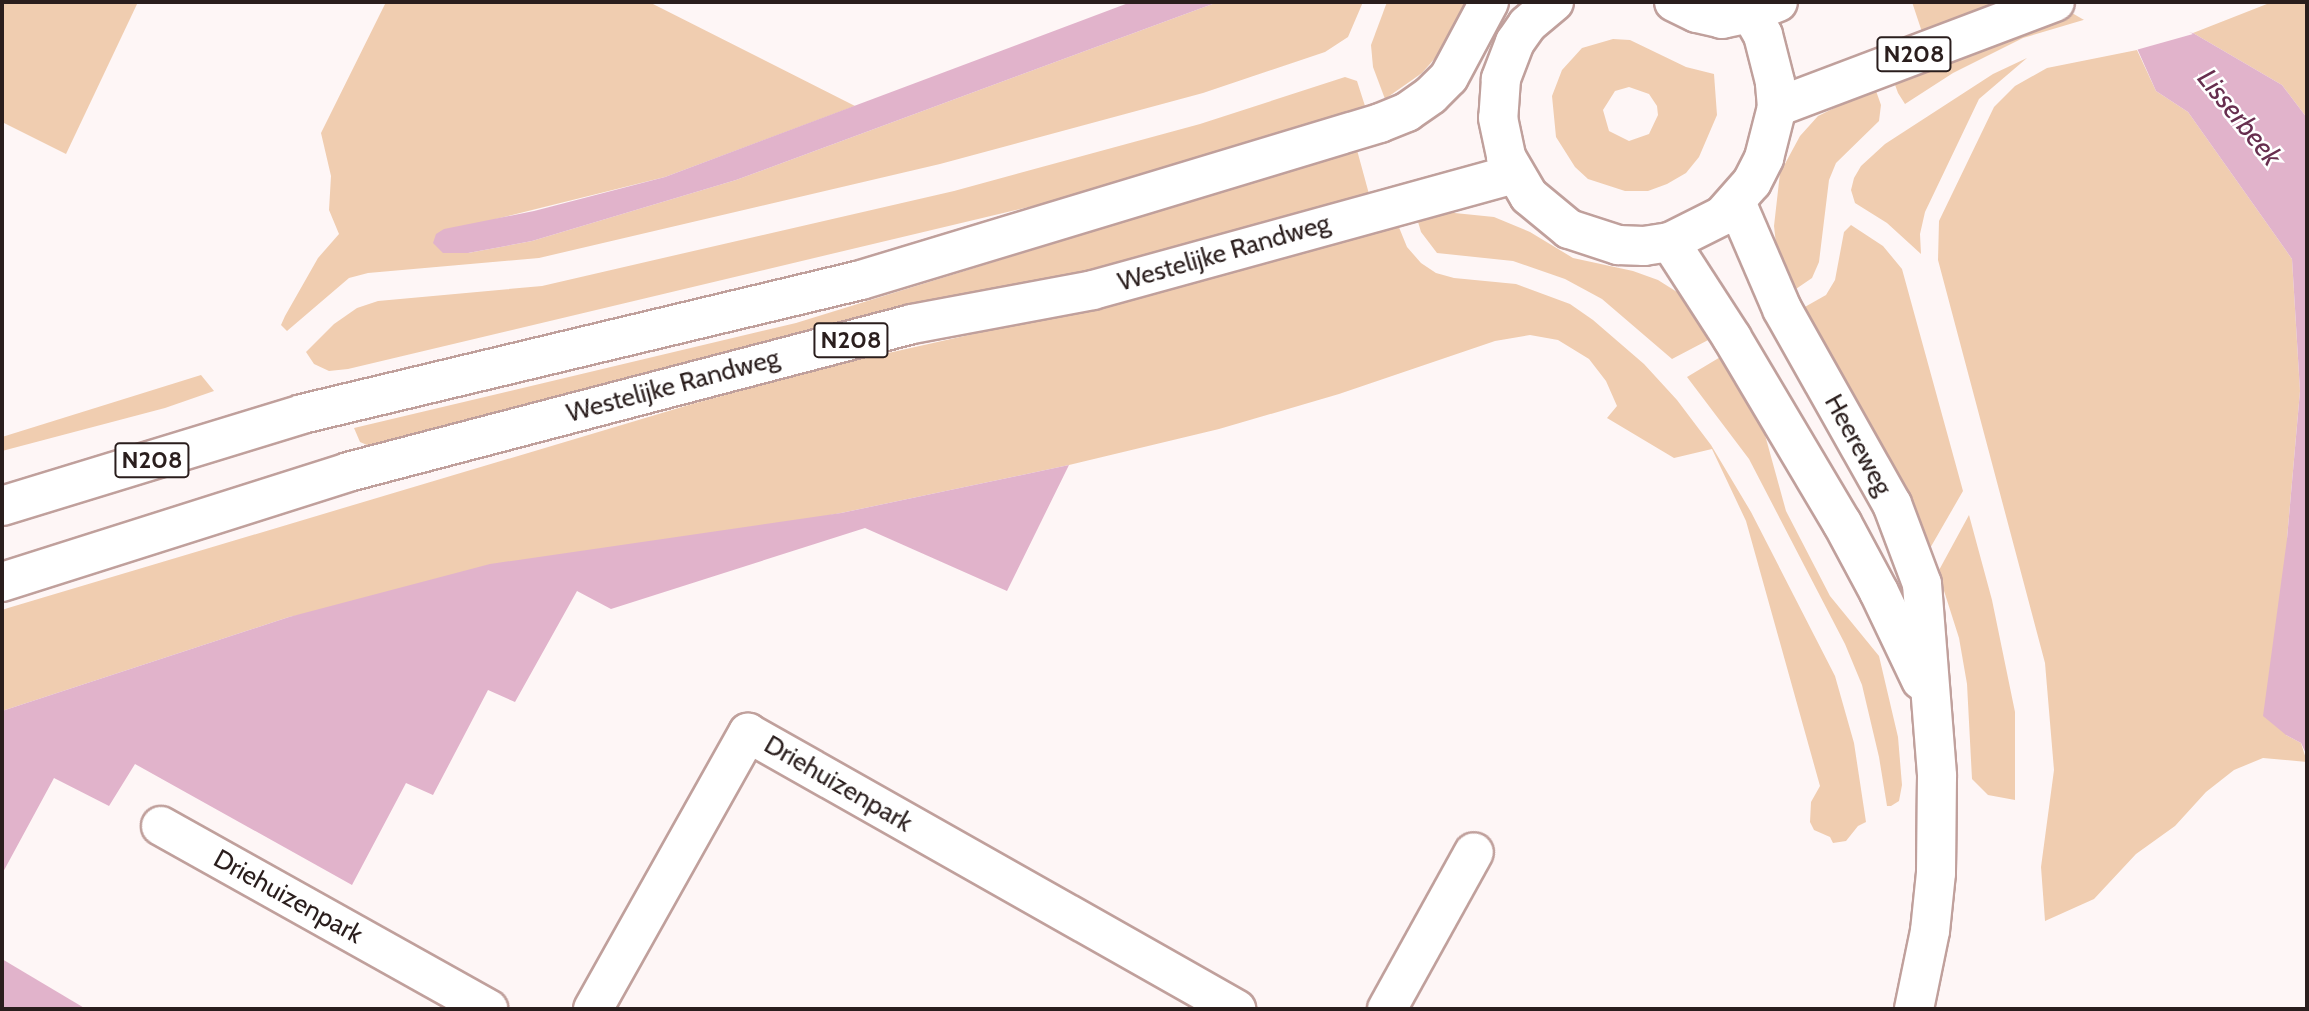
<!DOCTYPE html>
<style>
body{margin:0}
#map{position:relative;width:2309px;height:1011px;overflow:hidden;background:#fef6f6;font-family:Cabin,sans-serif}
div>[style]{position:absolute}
.green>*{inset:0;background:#f0cdb0}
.water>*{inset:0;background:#e1b3cb}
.pier>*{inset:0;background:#fef6f6}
.roads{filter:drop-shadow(2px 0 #c0a09c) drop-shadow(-2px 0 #c0a09c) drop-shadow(0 2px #c0a09c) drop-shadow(0 -2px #c0a09c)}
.minor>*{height:38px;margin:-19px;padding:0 19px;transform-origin:19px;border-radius:19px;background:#fff}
.secondary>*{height:38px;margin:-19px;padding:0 19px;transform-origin:19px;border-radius:19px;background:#fff}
.primary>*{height:38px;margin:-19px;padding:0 19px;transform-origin:19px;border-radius:19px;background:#fff}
span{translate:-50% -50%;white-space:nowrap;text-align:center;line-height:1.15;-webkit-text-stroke:5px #fff;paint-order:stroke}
.shield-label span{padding:2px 5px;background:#fff;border:2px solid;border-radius:5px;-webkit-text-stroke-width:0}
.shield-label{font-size:24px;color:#2a1e1d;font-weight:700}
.street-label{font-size:26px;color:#2a1e1d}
.water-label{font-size:28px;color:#672e4f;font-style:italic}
.frame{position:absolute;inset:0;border:4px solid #2a1e1d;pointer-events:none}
</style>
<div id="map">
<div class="green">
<i style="clip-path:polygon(2px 2px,138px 2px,66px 154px,2px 122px)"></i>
<i style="clip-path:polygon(386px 2px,649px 2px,855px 106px,665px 177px,496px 219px,468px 253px,532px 241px,736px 180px,1218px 2px,1363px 2px,1348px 37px,1325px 52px,1203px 93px,940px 164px,539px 258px,368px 273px,349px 278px,287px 331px,281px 325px,285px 316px,318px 258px,339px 234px,329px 210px,331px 176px,321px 133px)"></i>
<i style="clip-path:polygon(1387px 2px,1466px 2px,1436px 57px,1422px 73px,1385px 99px,1373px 67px,1371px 45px)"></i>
<i style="clip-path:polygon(1912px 2px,2003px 2px,1922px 32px)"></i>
<i style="clip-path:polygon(2102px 2px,2144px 2px,2023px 38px,1953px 73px,1905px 104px,1898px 93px,1894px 82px)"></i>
<i style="clip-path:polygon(2272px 2px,2307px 2px,2307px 118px,2282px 85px,2193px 33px)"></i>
<i style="clip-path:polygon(evenodd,1613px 39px,1630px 40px,1686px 67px,1714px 74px,1717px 115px,1699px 157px,1686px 173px,1667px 184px,1648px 191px,1625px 191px,1588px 179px,1575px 167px,1556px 137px,1552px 96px,1562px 70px,1582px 48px,1613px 39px,1629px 87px,1649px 94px,1657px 106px,1658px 115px,1649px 134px,1629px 141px,1609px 131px,1603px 110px,1615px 91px,1629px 87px)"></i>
<i style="clip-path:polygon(2137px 50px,2156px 91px,2188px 112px,2292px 259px,2300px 391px,2287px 539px,2286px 735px,2301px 743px,2307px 762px,2263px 758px,2234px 770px,2206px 792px,2175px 826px,2136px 854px,2094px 899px,2045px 921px,2041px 867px,2054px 770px,2045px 663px,1938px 260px,1939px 221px,1994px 107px,2015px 86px,2047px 68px)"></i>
<i style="clip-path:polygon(2027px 58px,1979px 99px,1925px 212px,1920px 234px,1921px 254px,1887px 223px,1855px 203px,1851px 190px,1854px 178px,1861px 166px,1885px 144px,1993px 74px)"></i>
<i style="clip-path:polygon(1345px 77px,1357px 81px,1365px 106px,1104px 189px,348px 369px,329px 371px,314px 364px,306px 352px,334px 324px,357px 308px,378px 301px,542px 286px,663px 258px,954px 191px,1200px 124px)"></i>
<i style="clip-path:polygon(1875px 88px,1881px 105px,1879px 121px,1836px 163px,1829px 180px,1819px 262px,1812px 278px,1793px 291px,1776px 244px,1774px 226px,1780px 173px,1800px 136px,1818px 116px)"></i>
<i style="clip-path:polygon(1357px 150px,1369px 194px,1169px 254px,381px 451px,360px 442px,354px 428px,796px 323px)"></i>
<i style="clip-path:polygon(1435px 211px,1494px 217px,1530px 232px,1573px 258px,1633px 271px,1658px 280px,1677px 292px,1699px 316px,1712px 338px,1672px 359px,1602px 299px,1565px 279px,1513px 261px,1437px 253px,1421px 232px,1416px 215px)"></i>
<i style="clip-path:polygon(1396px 220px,1407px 247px,1421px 263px,1436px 273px,1454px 278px,1516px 284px,1570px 304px,1593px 320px,1644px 364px,1677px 400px,1711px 445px,1751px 512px,1835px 676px,1854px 743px,1866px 822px,1858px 826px,1846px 841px,1833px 843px,1830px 837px,1814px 830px,1810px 822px,1811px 802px,1820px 786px,1746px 521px,1712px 449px,1674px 458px,1607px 418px,1617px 406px,1606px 381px,1589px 359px,1558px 340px,1530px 335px,1495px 341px,1339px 394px,1219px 429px,1069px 465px,841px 513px,289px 617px,2px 711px,2px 610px,8px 608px,692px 404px,848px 362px,1098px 306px)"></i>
<i style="clip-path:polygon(1851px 225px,1883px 246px,1902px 269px,1963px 491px,1929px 550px,1876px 436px,1803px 308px,1826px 295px,1835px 280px,1844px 232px)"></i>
<i style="clip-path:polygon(1722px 356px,1762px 424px,1786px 511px,1830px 596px,1879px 656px,1898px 737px,1902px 785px,1899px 801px,1891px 806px,1887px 806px,1879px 757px,1862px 685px,1845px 644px,1749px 459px,1687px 377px)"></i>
<i style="clip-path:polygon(201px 375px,214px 391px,165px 408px,2px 451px,2px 437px)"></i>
<i style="clip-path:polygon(1969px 515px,1992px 600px,2015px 712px,2015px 800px,1988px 795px,1972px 779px,1967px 684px,1959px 638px,1938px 572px)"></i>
</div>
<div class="water">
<i style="clip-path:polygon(1131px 2px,1218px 2px,736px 180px,532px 241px,468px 253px,443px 253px,433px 243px,436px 234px,444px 229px,534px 211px,665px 177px)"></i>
<i style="clip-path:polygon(2185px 32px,2193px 33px,2282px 85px,2307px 118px,2307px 756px,2301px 743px,2286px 735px,2263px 716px,2287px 539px,2300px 391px,2292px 259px,2188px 112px,2156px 91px,2136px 46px)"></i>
<i style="clip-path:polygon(1069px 465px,1007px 591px,865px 528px,611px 609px,577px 591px,515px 702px,488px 690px,433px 795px,406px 783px,352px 885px,135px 764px,109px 806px,54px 778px,2px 874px,2px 711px,289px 617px,490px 564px,841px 513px)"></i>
<i style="clip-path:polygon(2px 959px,86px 1009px,2px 1009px)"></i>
</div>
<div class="pier">
<i style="clip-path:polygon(2053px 2px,2134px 2px,2193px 34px,2136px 50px)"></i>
</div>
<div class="roads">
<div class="minor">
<i style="left:161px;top:826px;width:375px;rotate:29.2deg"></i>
<i style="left:593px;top:1009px;width:317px;rotate:-60.7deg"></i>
<i style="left:748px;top:733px;width:561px;rotate:29.49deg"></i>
<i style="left:1387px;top:1009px;width:179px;rotate:-61deg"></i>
</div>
<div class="secondary">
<i style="left:1736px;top:202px;width:116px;rotate:66.7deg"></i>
<i style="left:1782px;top:309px;width:224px;rotate:60.6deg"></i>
<i style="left:1892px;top:504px;width:85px;rotate:69.4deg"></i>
<i style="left:1922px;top:584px;width:193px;rotate:85.5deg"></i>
<i style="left:1937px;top:776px;width:97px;rotate:90.6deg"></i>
<i style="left:1936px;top:873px;width:58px;rotate:95.9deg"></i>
<i style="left:1930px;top:931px;width:80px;rotate:101.6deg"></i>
<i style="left:1670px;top:242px;width:114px;rotate:57.1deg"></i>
<i style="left:1732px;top:338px;width:215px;rotate:59.3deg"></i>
<i style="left:1842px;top:523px;width:78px;rotate:61.8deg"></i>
<i style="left:1879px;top:592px;width:98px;rotate:64.5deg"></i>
</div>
<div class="primary">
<i style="left:1554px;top:2px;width:35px;rotate:140deg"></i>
<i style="left:1527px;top:25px;width:21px;rotate:125deg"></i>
<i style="left:1515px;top:42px;width:40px;rotate:111deg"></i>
<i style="left:1501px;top:79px;width:39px;rotate:94deg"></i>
<i style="left:1498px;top:118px;width:40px;rotate:78deg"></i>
<i style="left:1506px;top:157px;width:45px;rotate:59.5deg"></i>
<i style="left:1529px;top:196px;width:52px;rotate:39.5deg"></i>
<i style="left:1569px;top:229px;width:52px;rotate:18.1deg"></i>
<i style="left:1618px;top:245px;width:26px;rotate:2deg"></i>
<i style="left:1644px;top:246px;width:26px;rotate:-9deg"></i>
<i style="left:1670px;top:242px;width:58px;rotate:-26.6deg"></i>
<i style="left:1722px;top:216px;width:45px;rotate:-48.6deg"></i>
<i style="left:1752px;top:182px;width:27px;rotate:-63deg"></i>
<i style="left:1764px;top:158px;width:53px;rotate:-75.7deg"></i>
<i style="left:1777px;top:107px;width:25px;rotate:-95deg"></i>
<i style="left:1775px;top:82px;width:49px;rotate:-104.3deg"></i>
<i style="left:1763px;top:35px;width:38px;rotate:-120deg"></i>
<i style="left:1674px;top:2px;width:25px;rotate:26deg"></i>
<i style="left:1697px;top:13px;width:26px;rotate:13deg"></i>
<i style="left:1722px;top:19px;width:30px;rotate:-12deg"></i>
<i style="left:1751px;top:13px;width:29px;rotate:-22deg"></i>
<i style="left:1777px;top:107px;width:297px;rotate:-20.7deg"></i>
<i style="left:2px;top:506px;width:314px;rotate:-17deg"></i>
<i style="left:302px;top:414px;width:575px;rotate:-13.48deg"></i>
<i style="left:861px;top:280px;width:542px;rotate:-16.83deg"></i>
<i style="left:1380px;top:123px;width:29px;rotate:-22deg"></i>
<i style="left:1407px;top:112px;width:29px;rotate:-35deg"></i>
<i style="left:1431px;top:95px;width:25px;rotate:-45deg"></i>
<i style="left:1449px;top:77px;width:85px;rotate:-61.9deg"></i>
<i style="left:2px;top:582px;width:363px;rotate:-17.6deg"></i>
<i style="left:348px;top:472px;width:583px;rotate:-14.7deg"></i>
<i style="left:912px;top:324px;width:184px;rotate:-10.6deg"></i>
<i style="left:1093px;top:290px;width:437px;rotate:-15.4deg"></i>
</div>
</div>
<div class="shield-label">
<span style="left:1914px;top:54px">N208</span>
<span style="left:851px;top:340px">N208</span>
<span style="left:152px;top:460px">N208</span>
</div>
<div class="street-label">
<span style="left:1224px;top:253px;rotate:-16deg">Westelijke Randweg</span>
<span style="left:673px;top:386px;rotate:-15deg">Westelijke Randweg</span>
<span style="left:1858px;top:445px;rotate:61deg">Heereweg</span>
<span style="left:838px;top:784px;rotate:30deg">Driehuizenpark</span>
<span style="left:288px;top:897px;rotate:29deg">Driehuizenpark</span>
</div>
<div class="water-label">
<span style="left:2240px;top:117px;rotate:51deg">Lisserbeek</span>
</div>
<div class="frame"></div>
</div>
